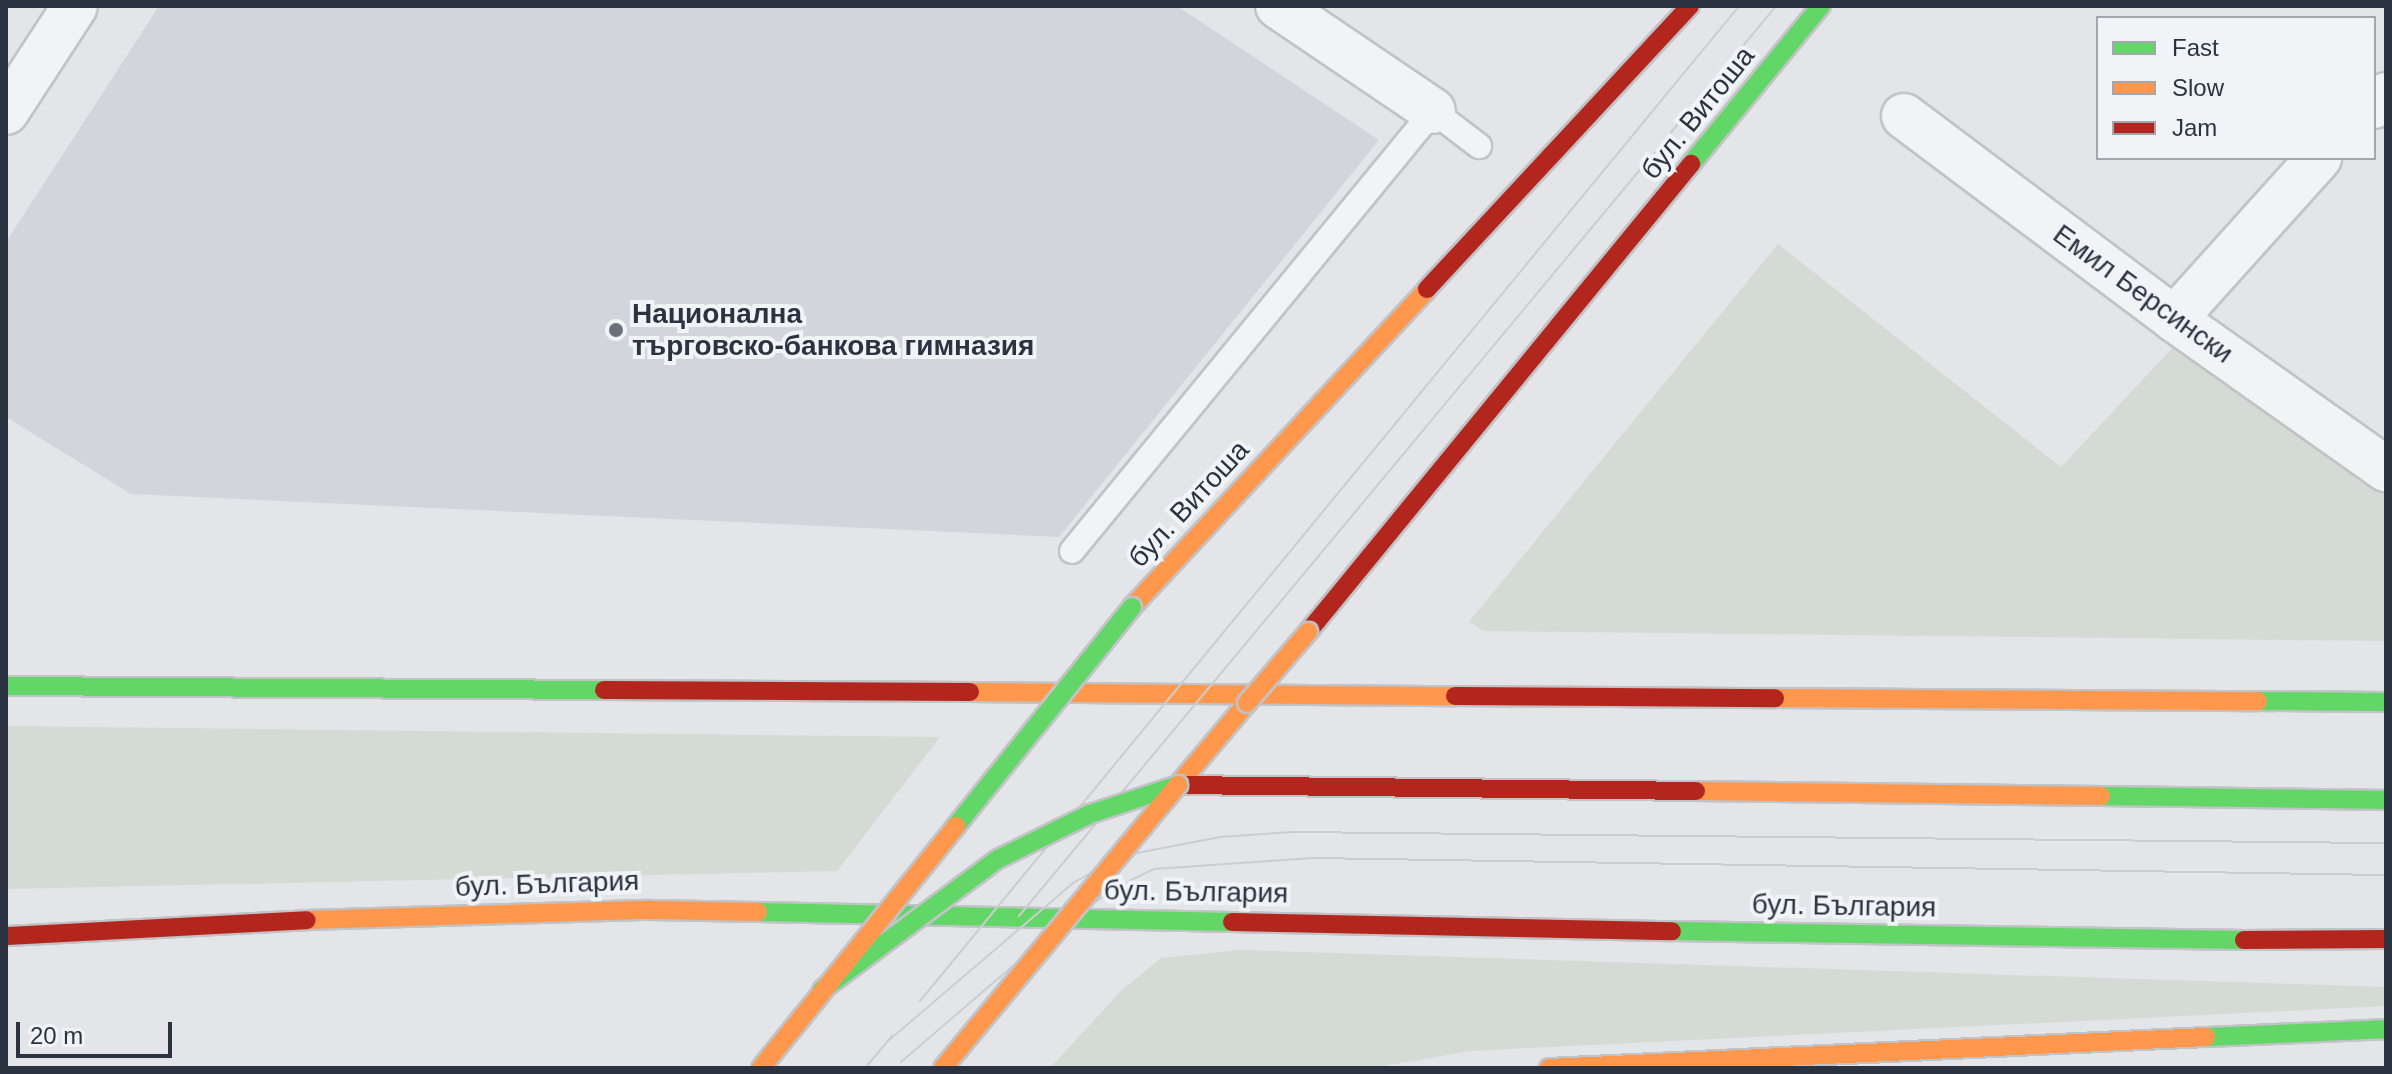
<!DOCTYPE html>
<meta charset="utf-8">
<style>
body{margin:0}
#map{position:relative;width:2392px;height:1074px;overflow:hidden;background:#e3e5e8;font-family:Arial,sans-serif}
div>[style]{position:absolute}
.built>*{inset:0;background:#d2d5db}
.green>*{inset:0;background:#d4dbd4}
.roads{filter:drop-shadow(2px 0 #c1c3c6) drop-shadow(-2px 0 #c1c3c6) drop-shadow(0 2px #c1c3c6) drop-shadow(0 -2px #c1c3c6)}
.lane>*{height:24px;margin:-12px;padding:0 12px;transform-origin:12px;border-radius:12px;background:#f2f3f5}
.street>*{height:44px;margin:-22px;padding:0 22px;transform-origin:22px;border-radius:22px;background:#f2f3f5}
.fast>*{height:18px;margin:-9px;padding:0 9px;transform-origin:9px;border-radius:9px;background:#63d668}
.slow>*{height:18px;margin:-9px;padding:0 9px;transform-origin:9px;border-radius:9px;background:#ff974d}
.jam>*{height:18px;margin:-9px;padding:0 9px;transform-origin:9px;border-radius:9px;background:#b3261e}
.tram>*{height:2px;margin:-1px;padding:0 1px;transform-origin:1px;border-radius:1px;background:#cccdcf}
.bridges{filter:drop-shadow(2px 0 #c1c3c6) drop-shadow(-2px 0 #c1c3c6) drop-shadow(0 2px #c1c3c6) drop-shadow(0 -2px #c1c3c6)}
.fast-bridge>*{height:18px;margin:-9px;padding:0 9px;transform-origin:9px;border-radius:9px;background:#63d668}
.slow-bridge>*{height:18px;margin:-9px;padding:0 9px;transform-origin:9px;border-radius:9px;background:#ff974d}
.dots>*{width:22px;height:22px;translate:-50% -50%;box-sizing:border-box;border:4px solid #f1f4f7;border-radius:50%}
span{translate:-50% -50%;white-space:nowrap;text-align:center;line-height:1.15;-webkit-text-stroke:8px #f1f4f7;paint-order:stroke}
.street-label{font-size:28px;color:#2b3340}
.poi-label{font-size:28px;color:#2b3340;font-weight:700}
.left{translate:0 -50%;text-align:left}
.frame{position:absolute;inset:0;border:8px solid #2b3340;pointer-events:none}
.legend{position:absolute;left:2096px;top:16px;width:280px;height:144px;box-sizing:border-box;background:#f1f4f7;border:2px solid #a2a7ae;margin:0;padding:10px 14px;list-style:none;font-size:24px;color:#2b3340}
.legend li{display:flex;align-items:center;gap:16px;height:40px}
.legend b{width:40px;border:2px solid #a2a7ae}
.scale{position:absolute;left:16px;top:1022px;width:156px;height:36px;box-sizing:border-box;border:4px solid #2b3340;border-top:0;padding-left:10px;font-size:24px;line-height:28px;white-space:nowrap;color:#2b3340;-webkit-text-stroke:6px #f1f4f7;paint-order:stroke}
</style>
<div id="map">
<div class="built">
<i style="clip-path:polygon(159px 6px,1177px 6px,1379px 140px,1059px 537px,131px 494px,6px 417px,6px 242px)"></i>
</div>
<div class="green">
<i style="clip-path:polygon(1778px 244px,2061px 467px,2189px 330px,2386px 469px,2386px 641px,1484px 631px,1469px 622px)"></i>
<i style="clip-path:polygon(6px 726px,939px 737px,940px 737px,837px 871px,6px 889px)"></i>
<i style="clip-path:polygon(1240px 950px,2386px 987px,2386px 1006px,1470px 1051px,1372px 1068px,1050px 1068px,1122px 990px,1161px 958px)"></i>
</div>
<div class="roads">
<div class="lane">
<i style="left:1072px;top:551px;width:569px;rotate:-50.63deg"></i>
<i style="left:1433px;top:111px;width:58px;rotate:37.3deg"></i>
</div>
<div class="street">
<i style="left:1278px;top:6px;width:187px;rotate:34.1deg"></i>
<i style="left:2374px;top:106px;width:16px;rotate:-43deg"></i>
<i style="left:6px;top:112px;width:126px;rotate:-56.9deg"></i>
<i style="left:1904px;top:116px;width:338px;rotate:36.9deg"></i>
<i style="left:2174px;top:319px;width:260px;rotate:35.3deg"></i>
<i style="left:2174px;top:319px;width:217px;rotate:-48deg"></i>
</div>
<div class="fast">
<i style="left:1691px;top:164px;width:205px;rotate:-50.6deg"></i>
<i style="left:6px;top:686px;width:598px;rotate:0.38deg"></i>
<i style="left:2258px;top:701px;width:128px;rotate:0.4deg"></i>
<i style="left:2101px;top:796px;width:285px;rotate:0.8deg"></i>
<i style="left:758px;top:912px;width:474px;rotate:1.2deg"></i>
<i style="left:1672px;top:931px;width:572px;rotate:0.9deg"></i>
<i style="left:2206px;top:1037px;width:180px;rotate:-2.5deg"></i>
</div>
<div class="slow">
<i style="left:1132px;top:607px;width:434px;rotate:-47.1deg"></i>
<i style="left:970px;top:692px;width:485px;rotate:0.5deg"></i>
<i style="left:1775px;top:698px;width:483px;rotate:0.4deg"></i>
<i style="left:1178px;top:785px;width:107px;rotate:-49.9deg"></i>
<i style="left:1696px;top:791px;width:405px;rotate:0.7deg"></i>
<i style="left:307px;top:920px;width:343px;rotate:-1.7deg"></i>
<i style="left:650px;top:910px;width:108px;rotate:1.1deg"></i>
<i style="left:1549px;top:1068px;width:658px;rotate:-2.7deg"></i>
</div>
<div class="jam">
<i style="left:1427px;top:289px;width:386px;rotate:-47.1deg"></i>
<i style="left:1308px;top:632px;width:605px;rotate:-50.7deg"></i>
<i style="left:604px;top:690px;width:366px;rotate:0.3deg"></i>
<i style="left:1455px;top:696px;width:320px;rotate:0.4deg"></i>
<i style="left:1178px;top:785px;width:518px;rotate:0.66deg"></i>
<i style="left:1232px;top:922px;width:440px;rotate:1.2deg"></i>
<i style="left:6px;top:936px;width:301px;rotate:-3deg"></i>
<i style="left:2244px;top:940px;width:142px;rotate:-0.4deg"></i>
</div>
</div>
<div class="tram">
<i style="left:1019px;top:916px;width:1184px;rotate:-50.24deg"></i>
<i style="left:920px;top:1001px;width:1289px;rotate:-50.54deg"></i>
<i style="left:888px;top:1041px;width:243px;rotate:-40.5deg"></i>
<i style="left:1073px;top:883px;width:55px;rotate:-29.4deg"></i>
<i style="left:1121px;top:856px;width:101px;rotate:-10.9deg"></i>
<i style="left:1220px;top:837px;width:72px;rotate:-4deg"></i>
<i style="left:1292px;top:832px;width:1094px;rotate:0.58deg"></i>
<i style="left:901px;top:1062px;width:206px;rotate:-40.7deg"></i>
<i style="left:1057px;top:928px;width:75px;rotate:-34.1deg"></i>
<i style="left:1119px;top:886px;width:39px;rotate:-26deg"></i>
<i style="left:1154px;top:869px;width:159px;rotate:-4deg"></i>
<i style="left:1313px;top:858px;width:1073px;rotate:0.91deg"></i>
<i style="left:865px;top:1068px;width:43px;rotate:-49.7deg"></i>
</div>
<div class="bridges">
<div class="fast-bridge">
<i style="left:956px;top:826px;width:281px;rotate:-51.2deg"></i>
<i style="left:822px;top:990px;width:219px;rotate:-36.7deg"></i>
<i style="left:998px;top:859px;width:102px;rotate:-26.1deg"></i>
<i style="left:1090px;top:814px;width:93px;rotate:-18.2deg"></i>
</div>
<div class="slow-bridge">
<i style="left:1247px;top:703px;width:94px;rotate:-49.3deg"></i>
<i style="left:761px;top:1068px;width:311px;rotate:-51.1deg"></i>
<i style="left:943px;top:1068px;width:368px;rotate:-50.3deg"></i>
</div>
</div>
<div class="dots">
<i style="left:616px;top:330px;background:#6b717b"></i>
</div>
<div class="street-label">
<span style="left:1698px;top:113px;rotate:-51deg">бул. Витоша</span>
<span style="left:2143px;top:294px;rotate:36deg">Емил Берсински</span>
<span style="left:1189px;top:504px;rotate:-47deg">бул. Витоша</span>
<span style="left:547px;top:884px;rotate:-2deg">бул. България</span>
<span style="left:1196px;top:892px;rotate:1deg">бул. България</span>
<span style="left:1844px;top:906px;rotate:1deg">бул. България</span>
</div>
<div class="poi-label">
<span class="left" style="left:632px;top:330px">Национална<br>търговско-банкова гимназия</span>
</div>
<div class="frame"></div>
<ul class="legend">
<li><b style="height:10px;background:#63d668"></b>Fast</li>
<li><b style="height:10px;background:#ff974d"></b>Slow</li>
<li><b style="height:10px;background:#b3261e"></b>Jam</li>
</ul>
<div class="scale">20 m</div>
</div>
